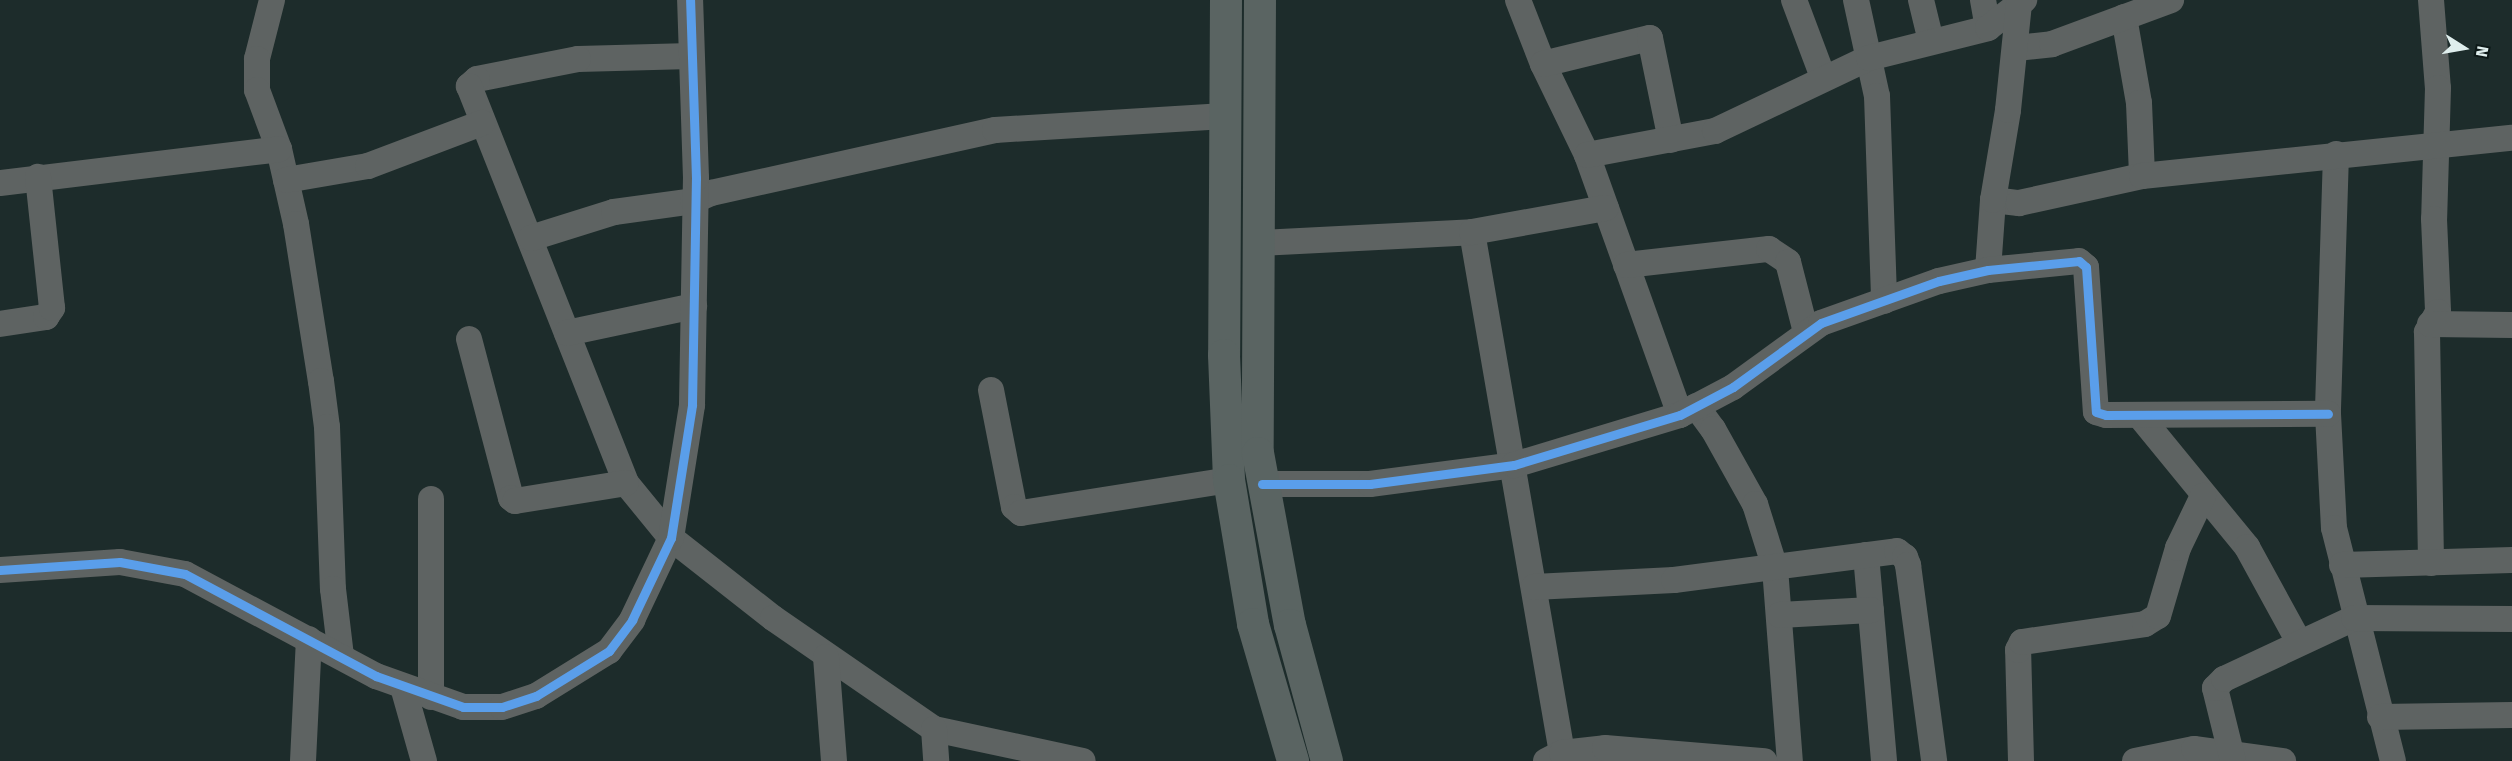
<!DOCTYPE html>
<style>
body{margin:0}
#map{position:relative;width:2512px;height:761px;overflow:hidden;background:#1d2c2b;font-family:"Fira Sans",sans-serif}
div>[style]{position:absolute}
.minor>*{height:26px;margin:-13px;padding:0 13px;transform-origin:13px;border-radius:13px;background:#5e6362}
.major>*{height:32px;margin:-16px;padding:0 16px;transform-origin:16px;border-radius:16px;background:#5a6462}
.cycleway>*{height:9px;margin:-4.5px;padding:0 4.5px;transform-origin:4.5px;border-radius:4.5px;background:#5a9eea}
span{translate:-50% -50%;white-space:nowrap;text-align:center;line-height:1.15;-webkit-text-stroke:6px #0c1817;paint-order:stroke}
.north{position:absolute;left:2434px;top:18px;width:60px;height:60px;-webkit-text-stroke:4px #0c1817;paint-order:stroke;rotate:101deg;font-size:16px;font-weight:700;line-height:24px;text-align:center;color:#dfeeed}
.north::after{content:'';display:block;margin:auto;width:21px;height:27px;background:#dfeeed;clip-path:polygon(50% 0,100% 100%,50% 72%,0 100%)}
</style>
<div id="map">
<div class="minor">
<i style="left:272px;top:0;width:61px;rotate:104.3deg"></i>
<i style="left:257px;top:59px;width:31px;rotate:90deg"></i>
<i style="left:257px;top:90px;width:63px;rotate:69.6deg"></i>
<i style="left:279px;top:149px;width:77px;rotate:77.2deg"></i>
<i style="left:296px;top:224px;width:159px;rotate:81deg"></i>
<i style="left:321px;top:381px;width:46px;rotate:82.6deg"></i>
<i style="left:327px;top:427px;width:162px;rotate:87.9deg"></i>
<i style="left:333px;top:589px;width:67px;rotate:83.2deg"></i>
<i style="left:1518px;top:0;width:69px;rotate:68.7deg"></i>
<i style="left:1543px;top:64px;width:101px;rotate:64.2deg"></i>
<i style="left:1587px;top:155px;width:276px;rotate:70.3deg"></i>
<i style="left:1794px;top:0;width:82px;rotate:69.4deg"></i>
<i style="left:1856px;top:0;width:98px;rotate:77.7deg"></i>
<i style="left:1877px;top:96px;width:205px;rotate:88deg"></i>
<i style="left:1921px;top:0;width:42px;rotate:76.3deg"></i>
<i style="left:1983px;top:0;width:28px;rotate:80deg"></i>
<i style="left:2431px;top:0;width:88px;rotate:85.5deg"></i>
<i style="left:2438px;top:88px;width:131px;rotate:91.7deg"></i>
<i style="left:2434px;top:219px;width:93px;rotate:87.5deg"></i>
<i style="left:2438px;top:312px;width:23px;rotate:119deg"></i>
<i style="left:2427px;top:332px;width:231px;rotate:89deg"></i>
<i style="left:2124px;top:17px;width:87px;rotate:80.1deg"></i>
<i style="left:2139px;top:103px;width:73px;rotate:87.6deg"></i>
<i style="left:2016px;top:48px;width:36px;rotate:-6deg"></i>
<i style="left:2052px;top:44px;width:127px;rotate:-20.3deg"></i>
<i style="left:691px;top:56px;width:113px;rotate:178.5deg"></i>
<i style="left:578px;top:59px;width:103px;rotate:168.8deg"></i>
<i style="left:477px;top:79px;width:11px;rotate:139deg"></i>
<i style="left:469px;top:86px;width:427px;rotate:68.4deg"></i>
<i style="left:626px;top:483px;width:71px;rotate:50.7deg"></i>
<i style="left:671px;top:538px;width:130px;rotate:38.1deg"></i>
<i style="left:773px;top:618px;width:196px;rotate:34.6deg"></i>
<i style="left:934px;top:729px;width:152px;rotate:12.1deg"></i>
<i style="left:1543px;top:64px;width:110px;rotate:-13.7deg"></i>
<i style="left:1650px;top:38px;width:104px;rotate:78.4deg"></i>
<i style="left:2336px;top:154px;width:260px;rotate:91.8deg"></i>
<i style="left:2328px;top:414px;width:114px;rotate:87deg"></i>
<i style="left:2334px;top:528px;width:240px;rotate:75.8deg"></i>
<i style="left:1587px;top:155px;width:130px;rotate:-10.6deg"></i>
<i style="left:1715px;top:131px;width:170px;rotate:-25.4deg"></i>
<i style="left:1869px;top:58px;width:123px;rotate:-14.1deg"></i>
<i style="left:1988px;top:28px;width:46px;rotate:-37.9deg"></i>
<i style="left:286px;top:180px;width:83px;rotate:-9.7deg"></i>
<i style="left:368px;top:166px;width:122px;rotate:-20.7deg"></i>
<i style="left:0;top:183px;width:281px;rotate:-6.9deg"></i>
<i style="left:1993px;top:200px;width:26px;rotate:7deg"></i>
<i style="left:2019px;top:203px;width:126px;rotate:-12.4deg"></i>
<i style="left:2142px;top:176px;width:372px;rotate:-5.9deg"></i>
<i style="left:1472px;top:232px;width:529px;rotate:80.2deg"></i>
<i style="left:531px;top:238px;width:87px;rotate:-17.4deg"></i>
<i style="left:614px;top:212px;width:80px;rotate:-7.9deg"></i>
<i style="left:693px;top:201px;width:20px;rotate:-24deg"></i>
<i style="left:711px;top:193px;width:291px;rotate:-12.5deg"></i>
<i style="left:995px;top:130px;width:230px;rotate:-3.5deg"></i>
<i style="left:1258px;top:243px;width:214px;rotate:-2.9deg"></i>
<i style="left:1472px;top:232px;width:136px;rotate:-10.2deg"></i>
<i style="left:1626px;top:265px;width:144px;rotate:-6.4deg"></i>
<i style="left:1769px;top:249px;width:23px;rotate:34deg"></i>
<i style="left:1788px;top:262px;width:72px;rotate:75.6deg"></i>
<i style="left:1988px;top:270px;width:70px;rotate:-85.9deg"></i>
<i style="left:1993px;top:200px;width:91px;rotate:-80.5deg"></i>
<i style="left:2008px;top:110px;width:107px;rotate:-84.1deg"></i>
<i style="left:0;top:324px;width:47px;rotate:-8.7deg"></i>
<i style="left:46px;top:317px;width:11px;rotate:-56deg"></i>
<i style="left:52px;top:308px;width:132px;rotate:-96.1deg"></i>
<i style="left:2430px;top:324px;width:82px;rotate:0.7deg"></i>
<i style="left:567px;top:333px;width:130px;rotate:-12deg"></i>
<i style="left:469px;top:339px;width:164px;rotate:75.2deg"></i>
<i style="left:511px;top:498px;width:5px;rotate:37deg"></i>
<i style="left:515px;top:501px;width:112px;rotate:-9.2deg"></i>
<i style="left:991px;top:390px;width:119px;rotate:78.9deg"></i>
<i style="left:1014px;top:507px;width:9px;rotate:41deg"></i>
<i style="left:1021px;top:513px;width:211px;rotate:-9deg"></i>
<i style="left:1696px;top:406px;width:29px;rotate:54deg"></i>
<i style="left:1713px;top:429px;width:86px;rotate:60.8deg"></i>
<i style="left:1755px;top:504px;width:67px;rotate:72.6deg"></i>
<i style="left:1775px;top:568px;width:194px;rotate:85.6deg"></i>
<i style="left:2139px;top:415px;width:171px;rotate:50.7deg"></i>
<i style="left:2247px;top:547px;width:108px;rotate:61.3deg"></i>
<i style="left:1262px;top:484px;width:108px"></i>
<i style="left:1370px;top:484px;width:145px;rotate:-7.5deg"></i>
<i style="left:1514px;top:465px;width:173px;rotate:-16.8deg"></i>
<i style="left:1680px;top:415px;width:60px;rotate:-27.8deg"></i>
<i style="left:1733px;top:387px;width:109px;rotate:-36deg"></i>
<i style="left:1821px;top:323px;width:125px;rotate:-19.6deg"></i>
<i style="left:1939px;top:281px;width:50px;rotate:-12.7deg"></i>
<i style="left:1988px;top:270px;width:91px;rotate:-5.6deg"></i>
<i style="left:2079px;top:261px;width:9px;rotate:41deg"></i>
<i style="left:2086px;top:267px;width:145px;rotate:86.1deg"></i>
<i style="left:2096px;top:412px;width:10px;rotate:17deg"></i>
<i style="left:2106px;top:415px;width:222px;rotate:-0.3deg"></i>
<i style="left:431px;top:499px;width:198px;rotate:90deg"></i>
<i style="left:1866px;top:555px;width:207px;rotate:85deg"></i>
<i style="left:2342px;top:565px;width:170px;rotate:-1.7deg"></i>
<i style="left:0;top:570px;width:120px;rotate:-3.8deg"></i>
<i style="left:120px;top:562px;width:66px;rotate:10.5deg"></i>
<i style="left:185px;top:574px;width:217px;rotate:28.1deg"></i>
<i style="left:376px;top:676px;width:92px;rotate:19.6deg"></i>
<i style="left:463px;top:707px;width:39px"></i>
<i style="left:502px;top:707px;width:36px;rotate:-18deg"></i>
<i style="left:536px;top:696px;width:86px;rotate:-31.7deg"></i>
<i style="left:609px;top:651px;width:39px;rotate:-53deg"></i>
<i style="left:632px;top:620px;width:91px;rotate:-64.6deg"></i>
<i style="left:671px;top:538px;width:135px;rotate:-81deg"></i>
<i style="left:692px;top:405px;width:227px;rotate:-89deg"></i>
<i style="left:696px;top:178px;width:178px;rotate:-91.9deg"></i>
<i style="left:1534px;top:587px;width:140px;rotate:-2.9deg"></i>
<i style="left:1674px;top:580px;width:225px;rotate:-7.4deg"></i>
<i style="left:1897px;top:551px;width:10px;rotate:37deg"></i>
<i style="left:1905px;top:557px;width:9px;rotate:69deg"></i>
<i style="left:1908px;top:565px;width:198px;rotate:82.4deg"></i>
<i style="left:1780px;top:615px;width:91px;rotate:-3.1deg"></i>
<i style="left:826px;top:657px;width:104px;rotate:85.6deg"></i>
<i style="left:403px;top:687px;width:77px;rotate:74.2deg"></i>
<i style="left:2380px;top:717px;width:132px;rotate:-0.9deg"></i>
<i style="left:934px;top:729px;width:32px;rotate:86deg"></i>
<i style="left:303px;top:761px;width:122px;rotate:-87.2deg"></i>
<i style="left:1546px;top:761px;width:18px;rotate:-27deg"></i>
<i style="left:1562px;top:753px;width:43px;rotate:-6.6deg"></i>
<i style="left:1605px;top:748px;width:160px;rotate:4.7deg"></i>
<i style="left:2021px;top:761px;width:111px;rotate:-91.5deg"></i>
<i style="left:2018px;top:650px;width:9px;rotate:-63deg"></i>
<i style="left:2022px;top:642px;width:124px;rotate:-8.3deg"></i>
<i style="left:2145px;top:624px;width:15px;rotate:-32deg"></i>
<i style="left:2158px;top:616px;width:71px;rotate:-73.6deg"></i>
<i style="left:2178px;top:548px;width:58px;rotate:-64.3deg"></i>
<i style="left:2135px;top:761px;width:60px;rotate:-11.5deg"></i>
<i style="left:2194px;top:749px;width:90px;rotate:7.7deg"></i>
<i style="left:2233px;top:761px;width:75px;rotate:-103.9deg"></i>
<i style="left:2215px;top:688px;width:13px;rotate:-45deg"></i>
<i style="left:2224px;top:679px;width:144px;rotate:-25.1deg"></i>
<i style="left:2354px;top:618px;width:158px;rotate:0.4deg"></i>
</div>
<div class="major">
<i style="left:1226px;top:0;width:355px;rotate:90.3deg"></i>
<i style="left:1224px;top:355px;width:125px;rotate:87.7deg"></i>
<i style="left:1229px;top:480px;width:146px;rotate:80.5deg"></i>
<i style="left:1253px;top:624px;width:143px;rotate:73.7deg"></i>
<i style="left:1260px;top:0;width:453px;rotate:90.3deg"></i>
<i style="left:1258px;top:453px;width:175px;rotate:79.5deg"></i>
<i style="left:1290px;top:625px;width:141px;rotate:74.8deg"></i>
</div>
<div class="cycleway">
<i style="left:1262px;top:484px;width:108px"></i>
<i style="left:1370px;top:484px;width:145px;rotate:-7.5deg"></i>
<i style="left:1514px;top:465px;width:173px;rotate:-16.8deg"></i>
<i style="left:1680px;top:415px;width:60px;rotate:-27.8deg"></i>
<i style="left:1733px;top:387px;width:109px;rotate:-36deg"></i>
<i style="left:1821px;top:323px;width:125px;rotate:-19.6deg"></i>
<i style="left:1939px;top:281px;width:50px;rotate:-12.7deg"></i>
<i style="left:1988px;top:270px;width:91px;rotate:-5.6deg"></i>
<i style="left:2079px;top:261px;width:9px;rotate:41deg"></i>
<i style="left:2086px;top:267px;width:145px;rotate:86.1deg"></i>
<i style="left:2096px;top:412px;width:10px;rotate:17deg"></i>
<i style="left:2106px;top:415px;width:222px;rotate:-0.3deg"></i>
<i style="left:0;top:570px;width:120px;rotate:-3.8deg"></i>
<i style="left:120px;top:562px;width:66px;rotate:10.5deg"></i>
<i style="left:185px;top:574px;width:217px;rotate:28.1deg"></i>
<i style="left:376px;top:676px;width:92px;rotate:19.6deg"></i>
<i style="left:463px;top:707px;width:39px"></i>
<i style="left:502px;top:707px;width:36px;rotate:-18deg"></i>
<i style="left:536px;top:696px;width:86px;rotate:-31.7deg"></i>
<i style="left:609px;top:651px;width:39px;rotate:-53deg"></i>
<i style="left:632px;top:620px;width:91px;rotate:-64.6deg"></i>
<i style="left:671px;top:538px;width:135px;rotate:-81deg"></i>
<i style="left:692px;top:405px;width:227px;rotate:-89deg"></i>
<i style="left:696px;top:178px;width:178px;rotate:-91.9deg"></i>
</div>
<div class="north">N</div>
</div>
